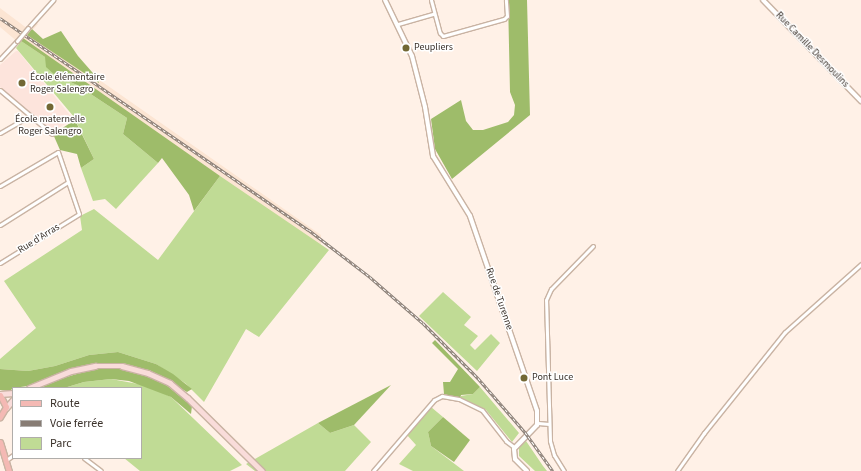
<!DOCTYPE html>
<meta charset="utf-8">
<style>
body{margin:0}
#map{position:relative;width:861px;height:471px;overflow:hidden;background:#fff1e7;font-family:"Source Sans 3",sans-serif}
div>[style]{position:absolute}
.built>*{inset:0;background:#fce5d3}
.education>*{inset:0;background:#fde4dc}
.green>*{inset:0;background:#c0db95}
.forest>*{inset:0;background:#9ebc6a}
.roads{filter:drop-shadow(1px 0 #c9b3a3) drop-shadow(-1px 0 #c9b3a3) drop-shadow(0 1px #c9b3a3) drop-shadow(0 -1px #c9b3a3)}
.minor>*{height:3px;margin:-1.5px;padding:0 1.5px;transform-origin:1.5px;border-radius:1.5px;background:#fff}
.tertiary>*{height:4px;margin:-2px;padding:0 2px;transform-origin:2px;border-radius:2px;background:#fff}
.secondary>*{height:4.5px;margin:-2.25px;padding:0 2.25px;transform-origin:2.25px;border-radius:2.25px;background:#f9dcda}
.primary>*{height:5px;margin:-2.5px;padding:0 2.5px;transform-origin:2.5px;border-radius:2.5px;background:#f4b9b4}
.rail>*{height:2.5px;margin-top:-1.25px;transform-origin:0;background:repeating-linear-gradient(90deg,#fff 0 3px,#877c74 0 6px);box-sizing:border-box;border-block:1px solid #877c74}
.bridges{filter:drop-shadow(1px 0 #c9b3a3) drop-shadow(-1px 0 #c9b3a3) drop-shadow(0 1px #c9b3a3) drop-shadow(0 -1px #c9b3a3)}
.minor-bridge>*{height:3px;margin:-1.5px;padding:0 1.5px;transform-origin:1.5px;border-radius:1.5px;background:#fff}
.dots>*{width:11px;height:11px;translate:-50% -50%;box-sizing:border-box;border:2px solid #fff;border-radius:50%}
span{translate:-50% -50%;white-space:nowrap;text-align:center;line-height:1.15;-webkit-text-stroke:3px #fff;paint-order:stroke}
.poi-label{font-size:10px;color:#3a312a}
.left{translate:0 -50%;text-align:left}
.street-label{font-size:10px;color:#3a312a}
.legend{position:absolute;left:12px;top:387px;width:130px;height:72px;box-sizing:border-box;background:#fff;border:1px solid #b0adaa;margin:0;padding:5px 7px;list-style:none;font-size:12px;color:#3a312a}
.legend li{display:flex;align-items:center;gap:8px;height:20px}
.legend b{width:20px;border:1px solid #b0adaa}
</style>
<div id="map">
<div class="built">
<i style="clip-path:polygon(0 8px,28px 29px,36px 22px,38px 24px,31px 32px,321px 235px,321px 246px,19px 43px,0 27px)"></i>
</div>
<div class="education">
<i style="clip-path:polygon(16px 51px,18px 51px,73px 119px,52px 132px,0 87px,0 65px)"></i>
</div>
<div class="green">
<i style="clip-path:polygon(21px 41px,45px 57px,55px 75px,77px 85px,127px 118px,123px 134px,158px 163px,116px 209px,105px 199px,93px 201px,81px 168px,94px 159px,74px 117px,16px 48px)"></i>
<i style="clip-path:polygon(220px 176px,329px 250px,259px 337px,246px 329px,204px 402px,185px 383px,156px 364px,118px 352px,89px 355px,55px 366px,28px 371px,0 369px,0 359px,36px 328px,4px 281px,82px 230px,80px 216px,94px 209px,158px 260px)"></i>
<i style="clip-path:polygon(443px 292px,471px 317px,464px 325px,478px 336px,470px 345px,475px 350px,491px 334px,500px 343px,477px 371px,419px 316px)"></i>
<i style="clip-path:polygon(111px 379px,149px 386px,171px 397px,242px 465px,230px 471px,140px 471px,124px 458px,141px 458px,141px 388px,64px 388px,84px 382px)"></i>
<i style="clip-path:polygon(480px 387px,519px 433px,512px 442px,486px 410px,460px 399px,461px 396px,473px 394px)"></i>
<i style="clip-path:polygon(431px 407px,443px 417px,428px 432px,431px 446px,464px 471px,413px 471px,399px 464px,416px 445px,407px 435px)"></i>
<i style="clip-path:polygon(318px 423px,330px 433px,354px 425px,371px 442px,345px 471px,255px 471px,246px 464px)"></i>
<i style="clip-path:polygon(526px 441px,543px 466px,547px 471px,535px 471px,519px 456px,519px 447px)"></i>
</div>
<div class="forest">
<i style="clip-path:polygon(508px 0,527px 0,530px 115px,452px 179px,435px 149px,431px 119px,461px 100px,466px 121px,473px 130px,483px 130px,508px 122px,514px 115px,515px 105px,510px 92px)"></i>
<i style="clip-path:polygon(32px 29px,43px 39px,61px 31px,78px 56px,99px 80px,99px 83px,27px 35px)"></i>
<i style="clip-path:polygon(23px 38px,220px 176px,194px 211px,189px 195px,162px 158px,158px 163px,123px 134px,127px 118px,77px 85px,55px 75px,46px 67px,45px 57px,21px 41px)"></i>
<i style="clip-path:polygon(75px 120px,94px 159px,81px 168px,77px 154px,60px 150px,53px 134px)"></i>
<i style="clip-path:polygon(435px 340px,480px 387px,473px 394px,461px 395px,460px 399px,444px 394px,443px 382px,450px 382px,458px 369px,432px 343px)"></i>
<i style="clip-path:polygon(118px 352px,156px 364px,173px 374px,192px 389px,187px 392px,149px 370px,112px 364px,90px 364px,28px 386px,13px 388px,10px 391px,0 390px,0 369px,28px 371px,55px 366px,89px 355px)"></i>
<i style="clip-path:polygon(97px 368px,123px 369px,146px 374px,165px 384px,192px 406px,191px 414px,171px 397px,129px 381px,111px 379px,84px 382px,64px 388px,41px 388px,53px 381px)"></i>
<i style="clip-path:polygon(391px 385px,354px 425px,330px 433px,318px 423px)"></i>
<i style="clip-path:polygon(443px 417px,470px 440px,454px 462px,431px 446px,428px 432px)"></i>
</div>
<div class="roads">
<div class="minor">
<i style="left:431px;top:0;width:34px;rotate:75deg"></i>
<i style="left:440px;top:33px;width:4px;rotate:45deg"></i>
<i style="left:443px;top:36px;width:63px;rotate:-15.6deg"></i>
<i style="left:504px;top:19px;width:4px;rotate:-45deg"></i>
<i style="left:507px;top:16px;width:16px;rotate:-94deg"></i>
<i style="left:398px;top:24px;width:37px;rotate:-16deg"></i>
<i style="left:28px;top:28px;width:38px;rotate:-48deg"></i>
<i style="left:0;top:59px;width:25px;rotate:-47deg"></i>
<i style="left:0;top:90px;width:68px;rotate:40.2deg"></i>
<i style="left:0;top:133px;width:34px;rotate:-30deg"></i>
<i style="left:0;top:186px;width:67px;rotate:-30.4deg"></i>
<i style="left:58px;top:152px;width:65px;rotate:71.3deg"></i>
<i style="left:79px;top:214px;width:93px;rotate:148.2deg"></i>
<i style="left:0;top:225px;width:80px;rotate:-32.3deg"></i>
<i style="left:538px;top:423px;width:11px;rotate:5deg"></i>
<i style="left:84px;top:458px;width:21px;rotate:37deg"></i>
<i style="left:5px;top:461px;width:10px;rotate:-37deg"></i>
<i style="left:373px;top:471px;width:94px;rotate:-49.3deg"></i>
<i style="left:434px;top:400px;width:9px;rotate:-27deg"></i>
<i style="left:442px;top:396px;width:17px;rotate:10deg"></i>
<i style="left:459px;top:399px;width:25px;rotate:26deg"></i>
<i style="left:482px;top:410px;width:39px;rotate:52deg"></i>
<i style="left:506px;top:441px;width:10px;rotate:37deg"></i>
<i style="left:564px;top:471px;width:19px;rotate:-122deg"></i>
<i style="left:554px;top:455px;width:15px;rotate:-106deg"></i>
<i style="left:550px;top:441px;width:141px;rotate:-91.6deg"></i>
<i style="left:546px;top:300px;width:12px;rotate:-66deg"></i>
<i style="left:551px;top:289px;width:60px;rotate:-45.7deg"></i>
<i style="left:677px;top:471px;width:47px;rotate:-54.6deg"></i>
<i style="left:704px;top:433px;width:129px;rotate:-51.3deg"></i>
<i style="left:785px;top:332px;width:102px;rotate:-41.8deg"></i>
</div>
<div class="tertiary">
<i style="left:385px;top:0;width:62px;rotate:64.3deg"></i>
<i style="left:412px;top:56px;width:53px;rotate:75.7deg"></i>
<i style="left:425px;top:107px;width:50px;rotate:80.7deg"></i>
<i style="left:433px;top:156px;width:70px;rotate:58.3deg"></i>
<i style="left:470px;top:216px;width:206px;rotate:71deg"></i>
<i style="left:537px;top:411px;width:14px;rotate:90deg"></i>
<i style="left:537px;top:425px;width:33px;rotate:134deg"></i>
<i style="left:514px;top:449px;width:10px;rotate:84deg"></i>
<i style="left:515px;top:459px;width:17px;rotate:45deg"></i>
<i style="left:763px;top:0;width:141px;rotate:45.9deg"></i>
</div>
<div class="secondary">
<i style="left:29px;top:388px;width:45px;rotate:-22deg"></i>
<i style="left:71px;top:371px;width:25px;rotate:-12deg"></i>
<i style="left:95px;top:366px;width:27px"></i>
<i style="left:122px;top:366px;width:27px;rotate:15deg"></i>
<i style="left:148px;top:373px;width:24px;rotate:24deg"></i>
<i style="left:170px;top:383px;width:23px;rotate:40deg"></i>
<i style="left:188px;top:398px;width:104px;rotate:44.6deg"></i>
<i style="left:0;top:394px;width:13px;rotate:-4deg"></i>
<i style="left:6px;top:408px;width:11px;rotate:-49deg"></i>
</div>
<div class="primary">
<i style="left:0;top:395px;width:13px;rotate:63deg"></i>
<i style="left:6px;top:407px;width:12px;rotate:121deg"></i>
<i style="left:0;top:442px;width:30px;rotate:73deg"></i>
</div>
</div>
<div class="rail">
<i style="left:0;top:18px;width:375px;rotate:34.5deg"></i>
<i style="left:309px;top:230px;width:77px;rotate:37.6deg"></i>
<i style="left:370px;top:277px;width:70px;rotate:41deg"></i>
<i style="left:423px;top:323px;width:78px;rotate:45deg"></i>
<i style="left:478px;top:378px;width:72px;rotate:49deg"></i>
<i style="left:525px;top:432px;width:48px;rotate:54.3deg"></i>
</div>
<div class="bridges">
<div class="minor-bridge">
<i style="left:17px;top:41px;width:17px;rotate:-50deg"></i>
</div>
</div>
<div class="dots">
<i style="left:406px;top:48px;background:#726834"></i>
<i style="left:22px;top:83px;background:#726834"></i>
<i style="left:50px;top:107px;background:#726834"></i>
<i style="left:524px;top:378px;background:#726834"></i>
</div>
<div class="poi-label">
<span class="left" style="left:414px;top:48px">Peupliers</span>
<span class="left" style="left:30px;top:83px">École élémentaire<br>Roger Salengro</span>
<span style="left:50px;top:125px">École maternelle<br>Roger Salengro</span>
<span class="left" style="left:532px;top:378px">Pont Luce</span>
</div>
<div class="street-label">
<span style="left:812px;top:50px;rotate:46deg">Rue Camille Desmoulins</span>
<span style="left:39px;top:239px;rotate:-32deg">Rue d'Arras</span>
<span style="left:499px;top:299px;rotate:71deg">Rue de Turenne</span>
</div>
<ul class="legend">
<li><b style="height:5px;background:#f4b9b4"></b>Route</li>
<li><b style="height:5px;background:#877c74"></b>Voie ferrée</li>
<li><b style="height:11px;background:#c0db95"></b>Parc</li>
</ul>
</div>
